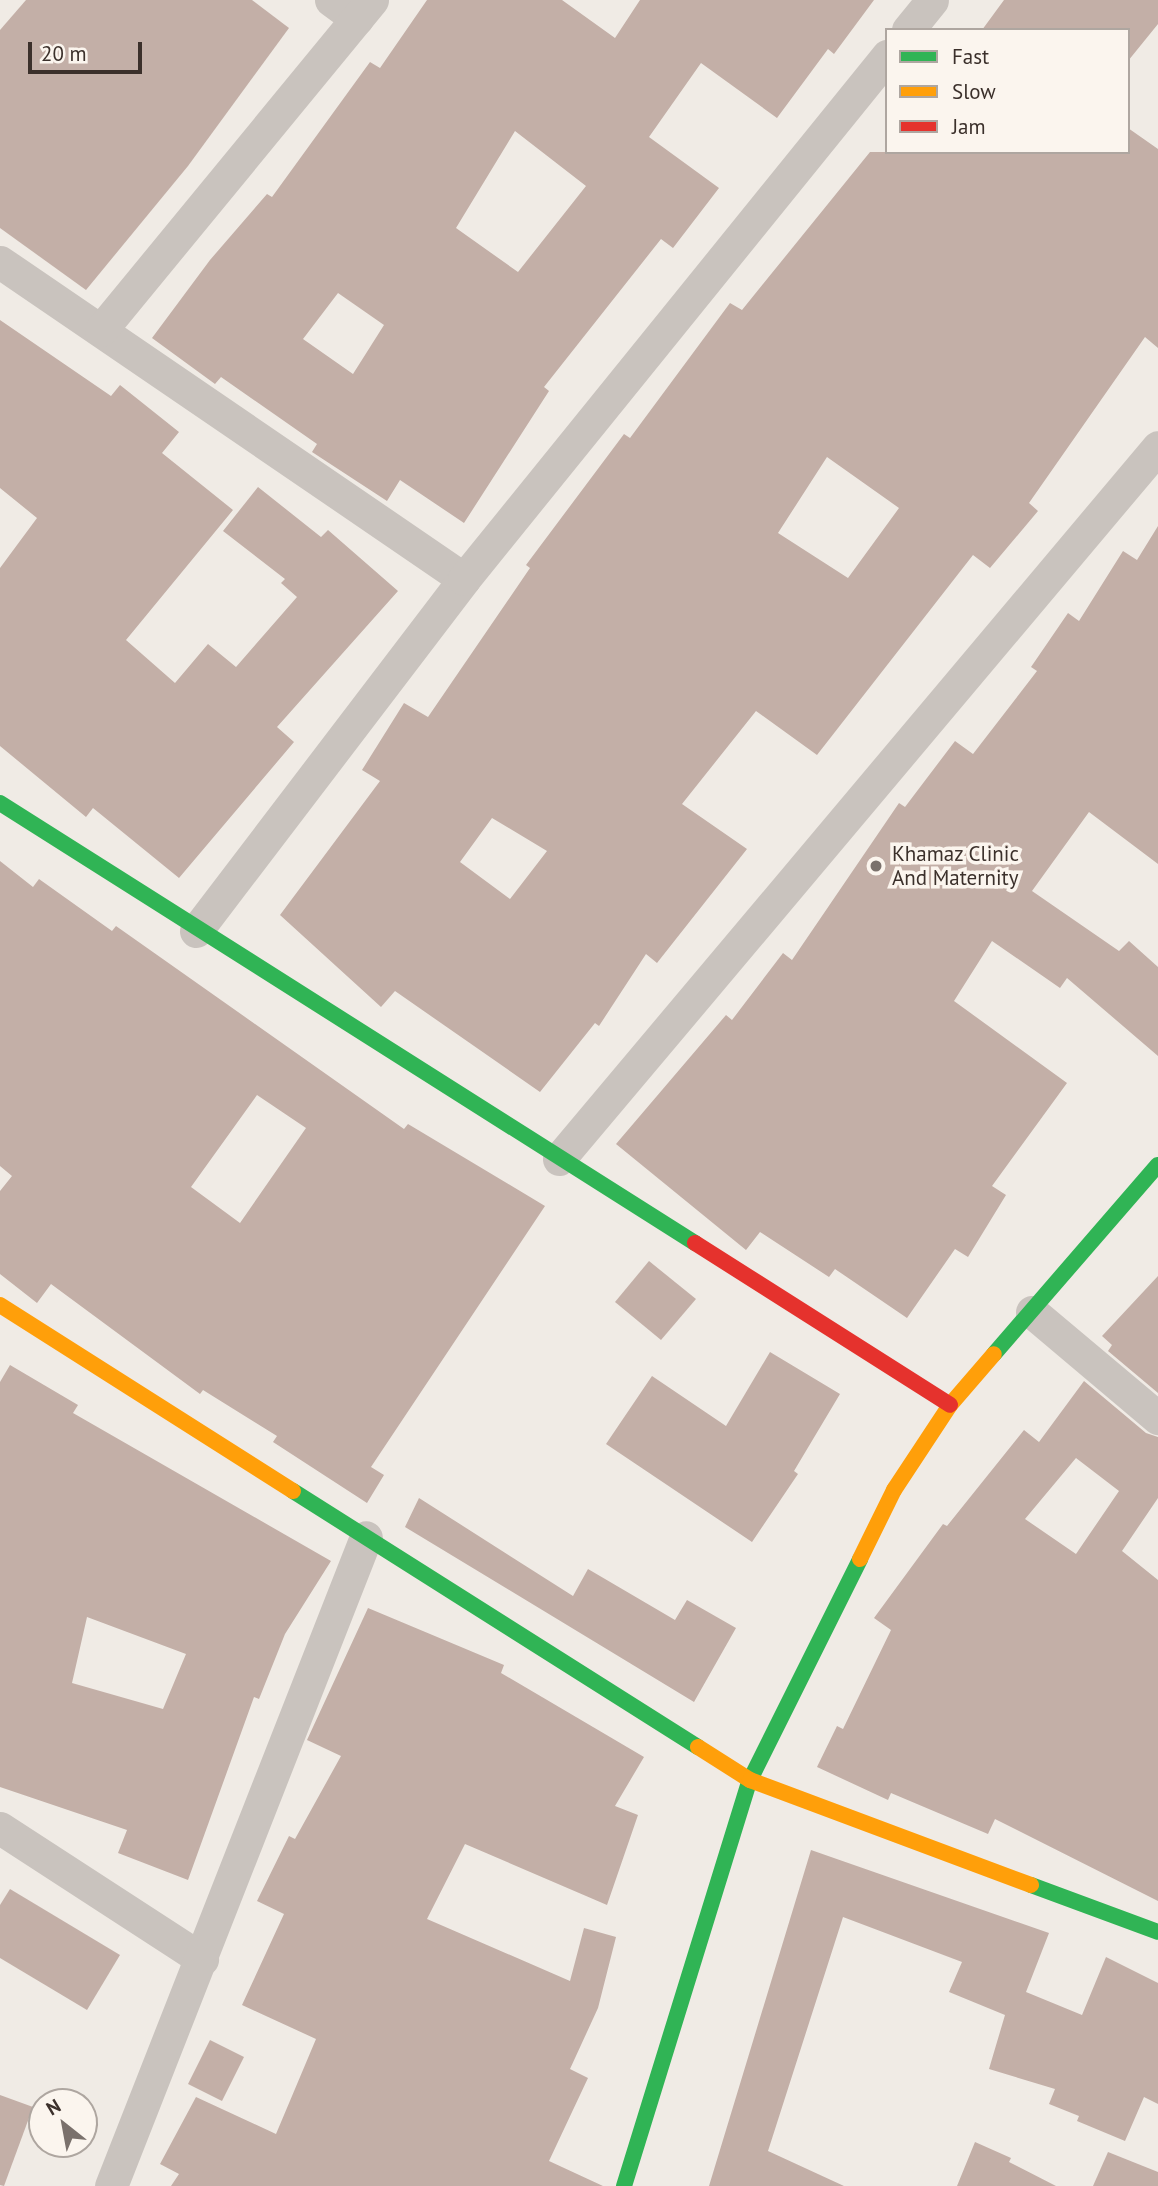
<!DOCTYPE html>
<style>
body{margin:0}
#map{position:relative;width:1158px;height:2186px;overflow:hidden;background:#f0ebe5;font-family:"PT Sans",sans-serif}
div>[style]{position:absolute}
.building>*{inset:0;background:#c3afa7}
.street>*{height:33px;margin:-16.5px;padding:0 16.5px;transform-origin:16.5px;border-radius:16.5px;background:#c9c3be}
.fast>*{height:16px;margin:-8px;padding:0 8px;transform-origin:8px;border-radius:8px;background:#30b455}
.slow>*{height:16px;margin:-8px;padding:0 8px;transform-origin:8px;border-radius:8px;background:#ff9f0a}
.jam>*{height:16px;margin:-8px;padding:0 8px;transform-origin:8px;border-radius:8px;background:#e5322d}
.dots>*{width:19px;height:19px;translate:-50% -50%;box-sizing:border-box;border:4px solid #fbf5ee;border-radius:50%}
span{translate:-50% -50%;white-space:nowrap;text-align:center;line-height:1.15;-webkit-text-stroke:7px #fbf5ee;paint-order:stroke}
.poi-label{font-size:21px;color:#3b302b}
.left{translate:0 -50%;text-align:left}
.legend{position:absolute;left:885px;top:28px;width:245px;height:126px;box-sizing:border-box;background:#fbf5ee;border:2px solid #aea6a0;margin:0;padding:9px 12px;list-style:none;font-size:21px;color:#3b302b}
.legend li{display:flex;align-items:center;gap:14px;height:35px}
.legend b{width:35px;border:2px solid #aea6a0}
.north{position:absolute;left:28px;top:2088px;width:70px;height:70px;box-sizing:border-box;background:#fbf5ee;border:2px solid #aea6a0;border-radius:50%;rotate:329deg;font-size:19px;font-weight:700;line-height:28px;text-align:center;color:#3b302b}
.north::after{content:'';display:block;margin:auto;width:24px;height:32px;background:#7a716c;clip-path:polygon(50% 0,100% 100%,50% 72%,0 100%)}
.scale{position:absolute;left:28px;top:42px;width:114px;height:32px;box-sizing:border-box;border:4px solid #3b302b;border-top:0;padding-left:9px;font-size:21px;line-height:24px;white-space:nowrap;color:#3b302b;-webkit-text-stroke:5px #fbf5ee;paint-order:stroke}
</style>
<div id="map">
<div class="building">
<i style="clip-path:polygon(26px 0,252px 0,289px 28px,188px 166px,86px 290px,0 228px,0 30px)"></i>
<i style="clip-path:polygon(evenodd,427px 0,562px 0,615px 38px,640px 0,874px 0,834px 54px,828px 49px,777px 118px,701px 63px,649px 137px,719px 188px,673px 248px,661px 239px,544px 387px,549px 391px,464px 523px,400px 480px,387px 501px,312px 452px,317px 444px,221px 377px,215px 384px,152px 338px,210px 260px,267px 194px,272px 197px,370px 62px,380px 68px,427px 0,515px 131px,586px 186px,518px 272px,456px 228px,515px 131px,427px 0,338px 293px,384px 325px,353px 374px,303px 339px,338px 293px)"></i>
<i style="clip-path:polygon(1004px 0,1158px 0,1158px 24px,1128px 61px,1128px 30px,982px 30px)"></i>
<i style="clip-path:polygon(evenodd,1128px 128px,1158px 149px,1158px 348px,1145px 337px,1029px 503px,1038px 511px,990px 568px,973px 555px,817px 755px,756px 711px,682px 804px,747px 849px,657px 963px,646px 954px,599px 1026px,595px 1023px,540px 1092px,395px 991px,381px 1007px,280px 915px,380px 781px,362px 770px,404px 703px,428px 717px,530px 568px,526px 565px,624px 434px,630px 438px,730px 303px,742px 310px,870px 152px,1128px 152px,1128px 128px,827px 457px,899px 508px,848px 578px,778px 533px,827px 457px,1128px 128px,492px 818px,547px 851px,510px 899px,460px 862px,492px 818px)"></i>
<i style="clip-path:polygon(0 320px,111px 396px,120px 385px,179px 432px,162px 453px,233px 510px,126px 640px,175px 683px,208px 644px,236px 667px,297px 597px,281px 583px,285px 579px,223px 531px,258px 487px,321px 537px,328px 530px,398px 591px,277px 727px,294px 742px,179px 878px,93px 808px,86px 817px,0 746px,0 568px,37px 518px,0 488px)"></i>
<i style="clip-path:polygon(1158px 526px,1158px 864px,1089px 812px,1032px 891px,1119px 951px,1129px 941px,1158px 967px,1158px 1056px,1067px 978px,1060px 988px,992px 941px,954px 1001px,1067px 1083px,992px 1186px,1006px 1195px,968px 1257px,955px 1249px,907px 1318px,835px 1269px,829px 1277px,760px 1232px,746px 1250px,616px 1144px,726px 1015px,732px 1020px,783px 953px,792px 960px,899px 803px,905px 807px,955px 741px,973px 754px,1037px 671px,1031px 667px,1068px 613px,1079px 621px,1123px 551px,1137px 560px)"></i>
<i style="clip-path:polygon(evenodd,0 861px,33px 887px,39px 879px,112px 931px,116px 926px,404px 1129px,408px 1124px,545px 1206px,371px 1467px,384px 1475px,367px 1503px,273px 1442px,277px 1436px,203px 1390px,200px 1394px,51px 1284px,37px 1303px,0 1274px,0 1191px,12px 1176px,0 1166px,0 861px,257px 1095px,306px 1128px,240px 1223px,191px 1187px,257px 1095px)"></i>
<i style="clip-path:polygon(649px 1261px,696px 1299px,661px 1340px,615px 1302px)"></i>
<i style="clip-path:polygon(1158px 1276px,1158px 1393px,1108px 1351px,1112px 1345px,1102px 1336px)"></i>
<i style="clip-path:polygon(770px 1352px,840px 1394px,794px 1471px,798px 1474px,752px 1542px,606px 1444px,652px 1376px,726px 1426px)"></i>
<i style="clip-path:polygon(evenodd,10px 1365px,78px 1405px,73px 1413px,331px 1561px,285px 1634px,259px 1699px,254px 1697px,188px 1880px,118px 1853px,127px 1830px,0 1787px,0 1382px,10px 1365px,87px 1617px,186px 1654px,163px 1709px,72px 1683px,87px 1617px)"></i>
<i style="clip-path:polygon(evenodd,1084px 1381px,1146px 1433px,1158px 1437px,1158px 1498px,1122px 1551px,1158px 1580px,1158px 1901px,995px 1819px,988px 1834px,891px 1793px,888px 1800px,817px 1767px,837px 1726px,843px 1729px,891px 1630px,874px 1618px,943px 1524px,947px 1526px,1024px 1430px,1039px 1442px,1084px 1381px,1076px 1458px,1119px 1491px,1076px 1554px,1025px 1519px,1076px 1458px)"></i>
<i style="clip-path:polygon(419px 1498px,573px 1596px,588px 1569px,675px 1620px,687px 1600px,736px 1628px,694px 1702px,405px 1527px)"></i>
<i style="clip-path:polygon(368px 1608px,504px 1665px,501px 1673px,644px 1757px,615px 1806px,638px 1815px,607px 1905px,465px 1844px,427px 1919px,570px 1981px,584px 1928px,616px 1937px,598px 2008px,570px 2069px,588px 2078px,549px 2161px,603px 2186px,171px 2186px,179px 2174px,160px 2164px,196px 2097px,276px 2134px,316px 2039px,242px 2005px,284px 1914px,257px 1901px,289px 1836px,295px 1839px,341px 1756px,307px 1740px)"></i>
<i style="clip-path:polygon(811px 1850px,1049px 1933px,1026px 1992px,1082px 2015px,1106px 1957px,1158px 1983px,1158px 2104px,1144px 2097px,1125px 2141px,1077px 2121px,1079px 2116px,1049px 2104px,1055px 2089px,989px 2069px,1005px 2015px,949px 1992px,962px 1962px,843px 1917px,768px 2151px,844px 2186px,709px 2186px)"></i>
<i style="clip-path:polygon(10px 1889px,120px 1955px,87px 2010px,0 1958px,0 1905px)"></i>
<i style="clip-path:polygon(210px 2040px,244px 2057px,222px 2101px,188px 2084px)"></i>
<i style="clip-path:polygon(0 2095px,33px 2107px,4px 2186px,0 2185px)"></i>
<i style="clip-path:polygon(975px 2142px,1011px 2158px,1009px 2162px,1056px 2186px,957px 2186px)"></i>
<i style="clip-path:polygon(1108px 2152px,1158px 2172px,1158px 2186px,1093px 2186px)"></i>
</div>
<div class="street">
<i style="left:331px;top:0;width:32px;rotate:36deg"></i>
<i style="left:908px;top:30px;width:38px;rotate:-51deg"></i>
<i style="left:0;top:262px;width:562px;rotate:34.34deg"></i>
<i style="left:101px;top:330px;width:427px;rotate:-50.6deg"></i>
<i style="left:196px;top:931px;width:442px;rotate:-52.7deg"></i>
<i style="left:464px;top:579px;width:673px;rotate:-51.03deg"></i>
<i style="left:559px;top:1159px;width:930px;rotate:-49.93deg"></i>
<i style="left:1032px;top:1312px;width:165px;rotate:40.1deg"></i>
<i style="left:0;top:1828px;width:241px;rotate:33deg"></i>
<i style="left:111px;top:2186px;width:697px;rotate:-68.55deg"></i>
</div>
<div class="fast">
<i style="left:0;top:803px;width:823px;rotate:32.34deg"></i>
<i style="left:994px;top:1354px;width:250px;rotate:-49.1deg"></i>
<i style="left:293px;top:1491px;width:479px;rotate:32.3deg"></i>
<i style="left:1031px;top:1885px;width:135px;rotate:20.3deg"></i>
<i style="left:624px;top:2186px;width:425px;rotate:-72.8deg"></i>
<i style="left:750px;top:1780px;width:247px;rotate:-63.5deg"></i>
</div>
<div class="slow">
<i style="left:0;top:1305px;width:347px;rotate:32.4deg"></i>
<i style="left:860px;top:1559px;width:77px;rotate:-63.8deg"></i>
<i style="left:894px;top:1490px;width:102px;rotate:-56.6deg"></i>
<i style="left:950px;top:1405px;width:67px;rotate:-49.2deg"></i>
<i style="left:698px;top:1747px;width:62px;rotate:32.4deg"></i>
<i style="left:750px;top:1780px;width:300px;rotate:20.5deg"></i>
</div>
<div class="jam">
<i style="left:695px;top:1243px;width:302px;rotate:32.4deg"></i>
</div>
<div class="dots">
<i style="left:876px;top:866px;background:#7a716c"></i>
</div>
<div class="poi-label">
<span class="left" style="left:892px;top:866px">Khamaz Clinic<br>And Maternity</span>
</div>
<ul class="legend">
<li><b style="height:9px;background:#30b455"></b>Fast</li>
<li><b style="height:9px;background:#ff9f0a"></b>Slow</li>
<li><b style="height:9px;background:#e5322d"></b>Jam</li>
</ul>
<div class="north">N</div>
<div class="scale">20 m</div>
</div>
